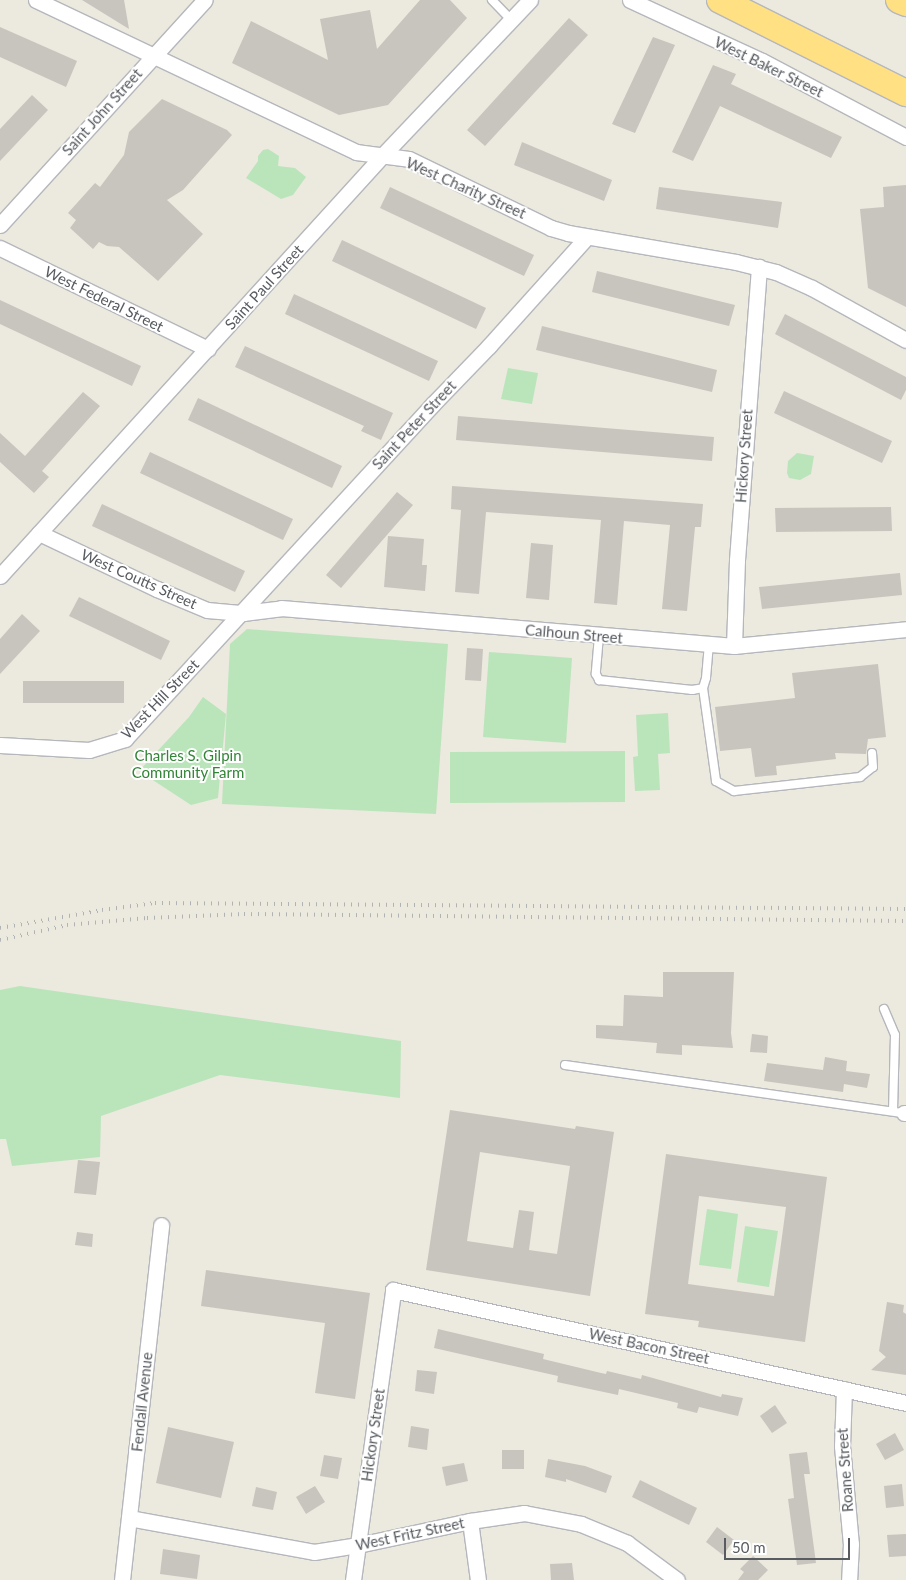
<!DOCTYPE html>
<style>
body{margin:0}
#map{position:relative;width:906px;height:1580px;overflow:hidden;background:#ece9df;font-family:Lato,sans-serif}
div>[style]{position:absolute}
.green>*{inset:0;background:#bae5ba}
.building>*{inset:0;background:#c8c5be}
.roads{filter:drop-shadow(1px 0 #b5b7bc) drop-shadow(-1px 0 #b5b7bc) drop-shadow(0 1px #b5b7bc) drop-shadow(0 -1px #b5b7bc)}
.lane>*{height:8px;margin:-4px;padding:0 4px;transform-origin:4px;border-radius:4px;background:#fff}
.street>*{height:15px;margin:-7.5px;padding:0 7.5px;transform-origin:7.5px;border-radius:7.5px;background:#fff}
.highway>*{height:26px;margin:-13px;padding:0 13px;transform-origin:13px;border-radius:13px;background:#ffe082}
.rail>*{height:4px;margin-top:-2px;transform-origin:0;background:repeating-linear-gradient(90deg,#b1b2b2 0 1px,transparent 0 7px)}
span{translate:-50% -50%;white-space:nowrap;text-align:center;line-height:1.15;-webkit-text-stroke:4px #fff;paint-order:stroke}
.street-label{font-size:15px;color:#585c60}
.park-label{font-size:15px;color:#328537}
.scale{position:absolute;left:724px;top:1538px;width:126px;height:22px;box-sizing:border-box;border:2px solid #585c60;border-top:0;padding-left:6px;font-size:15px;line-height:18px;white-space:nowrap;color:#585c60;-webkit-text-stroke:4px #fff;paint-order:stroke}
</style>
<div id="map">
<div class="green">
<i style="clip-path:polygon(268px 149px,279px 156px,278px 166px,295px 168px,306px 177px,293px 195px,281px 199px,246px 178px,258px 161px,258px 156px,263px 150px)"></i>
<i style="clip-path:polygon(508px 368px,538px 373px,532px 404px,501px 399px)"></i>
<i style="clip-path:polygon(797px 453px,814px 456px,811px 474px,800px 480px,789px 478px,787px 473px,788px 461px)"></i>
<i style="clip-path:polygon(247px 629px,448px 644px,436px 814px,222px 804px,230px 644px)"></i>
<i style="clip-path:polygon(489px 652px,572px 658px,566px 743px,483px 737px)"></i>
<i style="clip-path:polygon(203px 697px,226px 714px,218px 798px,191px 805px,139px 771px,189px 717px)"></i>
<i style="clip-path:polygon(668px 713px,670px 753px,658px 754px,660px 790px,635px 791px,633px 757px,638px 756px,636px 715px)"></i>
<i style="clip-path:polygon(625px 751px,625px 802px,450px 803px,450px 752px)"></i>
<i style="clip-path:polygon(20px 986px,401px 1041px,400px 1098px,220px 1075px,101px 1116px,100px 1157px,12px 1166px,6px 1139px,0 1139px,0 990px)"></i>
<i style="clip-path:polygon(707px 1209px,738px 1214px,731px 1269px,699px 1265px)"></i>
<i style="clip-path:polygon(745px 1226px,778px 1231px,769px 1287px,737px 1282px)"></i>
</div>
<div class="building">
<i style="clip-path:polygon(82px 0,124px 0,129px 29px)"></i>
<i style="clip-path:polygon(420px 0,450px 0,467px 18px,388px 105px,339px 115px,232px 63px,251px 21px,328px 60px,320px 19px,370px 10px,377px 49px)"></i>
<i style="clip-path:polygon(569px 18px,588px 35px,485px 146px,467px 130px)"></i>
<i style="clip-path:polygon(0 27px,77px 61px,66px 87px,0 57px)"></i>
<i style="clip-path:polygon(653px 37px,675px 45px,635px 133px,612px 124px)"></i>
<i style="clip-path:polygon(713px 65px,736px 74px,731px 84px,842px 137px,831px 158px,720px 106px,693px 161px,672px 152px)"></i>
<i style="clip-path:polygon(32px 95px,48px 110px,0 161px,0 129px)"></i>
<i style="clip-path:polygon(162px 99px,227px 130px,232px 135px,183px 190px,167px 200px,203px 234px,158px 281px,119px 247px,107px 246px,99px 242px,93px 249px,70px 228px,76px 220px,68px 213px,95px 183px,100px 187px,124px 155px,129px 132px)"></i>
<i style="clip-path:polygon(522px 142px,612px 180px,604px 201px,514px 165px)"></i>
<i style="clip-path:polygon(906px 185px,906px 307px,868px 288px,860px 209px,884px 207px,883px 187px)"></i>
<i style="clip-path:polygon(390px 187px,534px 255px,524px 276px,380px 208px)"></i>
<i style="clip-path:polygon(659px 187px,782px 202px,778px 228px,656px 209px)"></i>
<i style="clip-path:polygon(342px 240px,486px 308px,476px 329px,332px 261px)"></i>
<i style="clip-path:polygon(597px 271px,735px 305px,729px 326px,592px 292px)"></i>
<i style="clip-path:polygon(294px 294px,438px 361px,429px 381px,285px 314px)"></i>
<i style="clip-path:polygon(0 300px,141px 366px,132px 386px,0 324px)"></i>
<i style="clip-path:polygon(785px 314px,906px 377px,906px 390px,901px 400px,775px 334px)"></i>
<i style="clip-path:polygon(542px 326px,717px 370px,712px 392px,536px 350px)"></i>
<i style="clip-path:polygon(245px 346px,393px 413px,381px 440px,361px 431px,364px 426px,235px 367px)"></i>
<i style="clip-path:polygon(784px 391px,892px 441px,882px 463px,774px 413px)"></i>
<i style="clip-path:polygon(83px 392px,100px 406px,42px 471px,49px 477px,34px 493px,0 462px,0 433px,25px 456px)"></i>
<i style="clip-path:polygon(198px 398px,342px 466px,332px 488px,188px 420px)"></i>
<i style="clip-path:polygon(458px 416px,714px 437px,712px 461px,456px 440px)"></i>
<i style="clip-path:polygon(150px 452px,293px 519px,283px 540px,140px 473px)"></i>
<i style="clip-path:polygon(452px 486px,703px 504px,701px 527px,695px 527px,687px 611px,662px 609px,670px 525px,624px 521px,617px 605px,594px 603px,601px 520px,486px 512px,479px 594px,455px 592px,461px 510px,451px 509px)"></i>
<i style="clip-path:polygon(397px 492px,413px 505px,341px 588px,326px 575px)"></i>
<i style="clip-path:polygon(102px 504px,245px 571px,235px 592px,92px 526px)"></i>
<i style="clip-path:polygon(891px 507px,892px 531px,776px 532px,775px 508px)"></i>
<i style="clip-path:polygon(388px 536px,424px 539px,422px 565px,427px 565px,425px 591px,384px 587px)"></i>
<i style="clip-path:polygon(531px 543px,553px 545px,549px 600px,526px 598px)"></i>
<i style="clip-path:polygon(900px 573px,902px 595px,762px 609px,759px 587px)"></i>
<i style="clip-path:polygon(79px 597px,170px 641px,161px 660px,69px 616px)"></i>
<i style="clip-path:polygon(22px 614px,40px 631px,0 674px,0 639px)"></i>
<i style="clip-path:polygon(467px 648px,483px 649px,481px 681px,465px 680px)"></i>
<i style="clip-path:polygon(878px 664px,886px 737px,868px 739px,866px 754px,835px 753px,836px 759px,776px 766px,777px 775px,755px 777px,751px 748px,720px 751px,715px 707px,795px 698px,792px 673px)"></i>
<i style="clip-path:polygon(23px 681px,124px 681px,124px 703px,23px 703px)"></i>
<i style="clip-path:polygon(663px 972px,734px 972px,731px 1033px,733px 1048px,682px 1045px,682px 1055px,656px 1053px,657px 1043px,596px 1038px,596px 1025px,623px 1026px,624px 995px,663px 997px)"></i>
<i style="clip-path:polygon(752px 1034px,768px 1036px,767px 1053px,750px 1052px)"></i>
<i style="clip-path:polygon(825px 1057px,847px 1061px,846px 1071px,870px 1074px,867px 1088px,844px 1084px,843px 1092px,764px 1081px,767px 1063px,823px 1070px)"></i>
<i style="clip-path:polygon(evenodd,450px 1110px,575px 1129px,576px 1126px,614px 1132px,590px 1296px,426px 1270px,450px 1110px,480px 1152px,570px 1166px,557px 1254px,529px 1250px,534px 1212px,519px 1210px,513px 1248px,467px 1241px,480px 1152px)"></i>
<i style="clip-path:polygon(evenodd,666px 1154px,827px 1177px,805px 1342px,698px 1327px,699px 1321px,645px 1314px,666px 1154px,699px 1196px,786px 1207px,774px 1296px,688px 1284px,699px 1196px)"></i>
<i style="clip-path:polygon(78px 1160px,100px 1162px,96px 1195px,74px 1193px)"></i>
<i style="clip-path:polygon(77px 1232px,93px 1234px,92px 1247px,75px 1245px)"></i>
<i style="clip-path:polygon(206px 1270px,370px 1293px,355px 1399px,315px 1393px,325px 1323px,201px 1306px)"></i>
<i style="clip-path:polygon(887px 1302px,904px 1305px,903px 1312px,906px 1314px,906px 1375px,871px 1370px,886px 1357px,879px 1351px)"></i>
<i style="clip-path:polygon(438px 1329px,544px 1354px,543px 1359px,601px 1373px,606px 1374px,607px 1371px,641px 1379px,642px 1375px,721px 1397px,722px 1394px,743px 1398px,738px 1416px,699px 1407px,697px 1413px,677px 1408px,678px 1403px,619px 1389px,618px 1395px,557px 1382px,558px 1376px,434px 1348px)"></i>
<i style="clip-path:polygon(417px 1370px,437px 1372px,434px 1394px,415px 1391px)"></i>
<i style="clip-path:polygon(775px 1405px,787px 1423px,772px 1433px,760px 1416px)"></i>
<i style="clip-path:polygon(411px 1426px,429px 1429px,427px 1450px,408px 1447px)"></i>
<i style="clip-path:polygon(168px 1427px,234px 1442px,221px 1498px,156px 1483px)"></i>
<i style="clip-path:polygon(895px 1433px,904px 1450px,885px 1460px,876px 1444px)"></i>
<i style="clip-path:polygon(502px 1450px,524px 1450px,524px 1469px,502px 1469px)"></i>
<i style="clip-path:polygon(807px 1452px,810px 1474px,804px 1474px,816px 1563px,797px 1565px,788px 1499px,794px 1498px,789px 1454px)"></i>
<i style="clip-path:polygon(324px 1455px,342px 1458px,338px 1479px,320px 1476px)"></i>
<i style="clip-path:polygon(548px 1459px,585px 1466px,612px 1476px,606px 1493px,566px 1479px,566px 1482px,545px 1477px)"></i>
<i style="clip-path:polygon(464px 1463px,468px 1481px,446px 1486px,442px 1467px)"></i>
<i style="clip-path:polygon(640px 1480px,697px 1508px,689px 1525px,632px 1497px)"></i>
<i style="clip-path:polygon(902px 1484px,904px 1506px,886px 1508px,884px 1486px)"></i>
<i style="clip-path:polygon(315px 1486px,325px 1502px,306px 1514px,296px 1497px)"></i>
<i style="clip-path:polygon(256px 1487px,277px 1492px,273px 1510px,252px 1506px)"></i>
<i style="clip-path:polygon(717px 1527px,734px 1540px,723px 1555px,706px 1542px)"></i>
<i style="clip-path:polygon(906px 1534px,906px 1556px,889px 1557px,887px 1535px)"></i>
<i style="clip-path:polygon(163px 1549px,200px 1555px,197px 1579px,160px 1574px)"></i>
<i style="clip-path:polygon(753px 1556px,768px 1570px,758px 1580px,738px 1580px,744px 1572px,740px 1569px)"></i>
<i style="clip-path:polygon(572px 1563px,574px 1580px,551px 1580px,550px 1564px)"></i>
</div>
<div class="roads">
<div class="lane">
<i style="left:492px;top:0;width:28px;rotate:46deg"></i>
<i style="left:599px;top:636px;width:38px;rotate:95deg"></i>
<i style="left:596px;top:674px;width:7px;rotate:63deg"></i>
<i style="left:599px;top:680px;width:94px;rotate:6.1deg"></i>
<i style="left:692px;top:690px;width:11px;rotate:-10deg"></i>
<i style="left:703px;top:688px;width:10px;rotate:-73deg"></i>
<i style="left:706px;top:678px;width:33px;rotate:-85deg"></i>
<i style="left:703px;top:688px;width:94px;rotate:82deg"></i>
<i style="left:716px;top:781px;width:21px;rotate:29deg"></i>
<i style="left:734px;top:791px;width:127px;rotate:-6.3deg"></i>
<i style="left:860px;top:777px;width:16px;rotate:-38deg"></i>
<i style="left:873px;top:767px;width:14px;rotate:-94deg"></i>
<i style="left:884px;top:1009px;width:28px;rotate:67deg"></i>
<i style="left:895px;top:1035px;width:76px;rotate:91.5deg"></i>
<i style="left:565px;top:1065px;width:342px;rotate:8.1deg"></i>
</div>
<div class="street">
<i style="left:36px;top:0;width:354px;rotate:25.4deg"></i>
<i style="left:356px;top:152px;width:53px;rotate:7.5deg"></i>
<i style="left:409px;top:159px;width:158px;rotate:25.9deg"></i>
<i style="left:551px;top:228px;width:18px;rotate:16deg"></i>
<i style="left:568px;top:233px;width:170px;rotate:9.8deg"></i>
<i style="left:736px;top:262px;width:41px;rotate:14deg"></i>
<i style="left:776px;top:272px;width:39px;rotate:24deg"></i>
<i style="left:812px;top:288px;width:107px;rotate:29deg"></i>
<i style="left:630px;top:0;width:145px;rotate:24.8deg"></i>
<i style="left:762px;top:61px;width:163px;rotate:27.8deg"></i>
<i style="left:0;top:225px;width:304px;rotate:-47.7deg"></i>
<i style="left:0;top:248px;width:231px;rotate:25.9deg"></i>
<i style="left:39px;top:533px;width:131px;rotate:25.4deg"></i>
<i style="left:157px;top:589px;width:54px;rotate:22.8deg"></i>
<i style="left:207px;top:610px;width:36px;rotate:5deg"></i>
<i style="left:243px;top:613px;width:38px;rotate:-7deg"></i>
<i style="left:281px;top:608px;width:455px;rotate:4.8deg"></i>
<i style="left:734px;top:646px;width:173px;rotate:-5.6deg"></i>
<i style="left:0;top:576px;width:568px;rotate:-47.71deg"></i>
<i style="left:382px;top:156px;width:215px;rotate:-46.5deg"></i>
<i style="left:734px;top:646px;width:86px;rotate:-88deg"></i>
<i style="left:737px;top:560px;width:294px;rotate:-85.7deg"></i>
<i style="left:0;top:745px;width:89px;rotate:3.2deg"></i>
<i style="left:89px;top:750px;width:38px;rotate:-17deg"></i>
<i style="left:125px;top:739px;width:454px;rotate:-47.4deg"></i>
<i style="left:432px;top:405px;width:82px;rotate:-46deg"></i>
<i style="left:489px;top:346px;width:145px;rotate:-48.1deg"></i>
<i style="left:904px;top:1113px;width:2px"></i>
<i style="left:844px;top:1389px;width:57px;rotate:92deg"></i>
<i style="left:842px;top:1446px;width:98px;rotate:84.8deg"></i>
<i style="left:851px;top:1544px;width:36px;rotate:93deg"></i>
<i style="left:129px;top:1518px;width:188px;rotate:10.4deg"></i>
<i style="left:314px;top:1552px;width:45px;rotate:-9deg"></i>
<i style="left:358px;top:1545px;width:115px;rotate:-12.1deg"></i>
<i style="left:470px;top:1521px;width:55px;rotate:-8.4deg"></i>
<i style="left:524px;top:1513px;width:58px;rotate:10.9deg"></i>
<i style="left:581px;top:1524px;width:50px;rotate:22.4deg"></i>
<i style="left:627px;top:1543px;width:62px;rotate:36.5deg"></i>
<i style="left:470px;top:1521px;width:60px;rotate:82.3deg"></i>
<i style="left:122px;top:1580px;width:357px;rotate:-83.7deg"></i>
<i style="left:353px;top:1580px;width:293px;rotate:-82.1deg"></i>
<i style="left:393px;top:1290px;width:525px;rotate:12.42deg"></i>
</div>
<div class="highway">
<i style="left:720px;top:0;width:208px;rotate:26.6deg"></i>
<i style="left:899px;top:0;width:8px;rotate:23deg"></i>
</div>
</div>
<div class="rail">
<i style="left:0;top:928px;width:104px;rotate:-10deg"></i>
<i style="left:102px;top:910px;width:53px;rotate:-7.5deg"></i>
<i style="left:155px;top:903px;width:751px;rotate:0.46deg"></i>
<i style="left:0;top:940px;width:69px;rotate:-12.6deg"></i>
<i style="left:67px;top:925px;width:80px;rotate:-5deg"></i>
<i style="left:147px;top:918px;width:97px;rotate:-2.4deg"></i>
<i style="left:244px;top:914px;width:662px;rotate:0.61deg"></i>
</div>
<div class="street-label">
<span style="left:769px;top:67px;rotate:26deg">West Baker Street</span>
<span style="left:102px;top:112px;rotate:-48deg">Saint John Street</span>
<span style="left:466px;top:188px;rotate:24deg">West Charity Street</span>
<span style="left:264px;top:287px;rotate:-48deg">Saint Paul Street</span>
<span style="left:104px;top:299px;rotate:26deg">West Federal Street</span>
<span style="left:414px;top:425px;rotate:-47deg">Saint Peter Street</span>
<span style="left:744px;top:456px;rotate:-86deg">Hickory Street</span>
<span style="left:139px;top:579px;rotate:24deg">West Coutts Street</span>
<span style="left:574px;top:634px;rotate:5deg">Calhoun Street</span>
<span style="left:160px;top:699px;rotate:-46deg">West Hill Street</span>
<span style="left:649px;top:1346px;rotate:12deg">West Bacon Street</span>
<span style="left:142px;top:1402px;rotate:-84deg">Fendall Avenue</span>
<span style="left:373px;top:1435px;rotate:-82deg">Hickory Street</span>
<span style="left:845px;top:1470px;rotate:-94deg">Roane Street</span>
<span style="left:410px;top:1534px;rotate:-12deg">West Fritz Street</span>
</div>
<div class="park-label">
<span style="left:188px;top:764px">Charles S. Gilpin<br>Community Farm</span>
</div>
<div class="scale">50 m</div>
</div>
